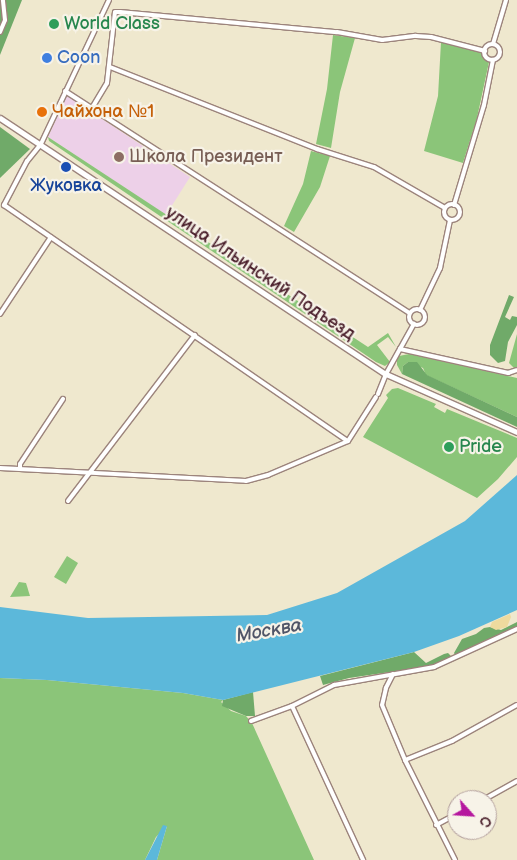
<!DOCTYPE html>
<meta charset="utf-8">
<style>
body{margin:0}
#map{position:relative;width:517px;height:860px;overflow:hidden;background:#efe8ce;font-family:"Balsamiq Sans",sans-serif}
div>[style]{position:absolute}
.built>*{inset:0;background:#edd0e8}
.green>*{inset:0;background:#8bc579}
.forest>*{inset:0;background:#70aa69}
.sand>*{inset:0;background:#eeda9e}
.water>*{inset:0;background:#5cb8da}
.roads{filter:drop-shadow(1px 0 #9c847c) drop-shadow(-1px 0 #9c847c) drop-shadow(0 1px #9c847c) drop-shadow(0 -1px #9c847c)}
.minor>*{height:4px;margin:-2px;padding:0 2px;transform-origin:2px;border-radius:2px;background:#fff}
.minor>.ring{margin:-2px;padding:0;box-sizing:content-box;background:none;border:4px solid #fff;border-radius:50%}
.secondary>*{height:5px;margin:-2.5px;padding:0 2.5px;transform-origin:2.5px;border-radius:2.5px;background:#fff}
.dots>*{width:14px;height:14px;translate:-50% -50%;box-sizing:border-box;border:2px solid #f7f3e8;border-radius:50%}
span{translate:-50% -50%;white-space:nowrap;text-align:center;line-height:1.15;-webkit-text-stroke:4.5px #f7f3e8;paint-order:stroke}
.leisure-label{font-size:18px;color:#27864d}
.left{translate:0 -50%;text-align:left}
.shop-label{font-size:18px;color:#366cbe}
.food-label{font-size:18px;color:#c56008}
.education-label{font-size:18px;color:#785e54}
.transit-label{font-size:18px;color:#164399}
.street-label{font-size:18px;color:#4a1f2b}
.water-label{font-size:19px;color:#505568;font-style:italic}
.north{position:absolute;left:447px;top:790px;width:50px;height:50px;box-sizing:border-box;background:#f7f3e8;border:1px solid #b29e9c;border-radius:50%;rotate:116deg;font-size:14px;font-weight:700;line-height:20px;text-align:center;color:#4a1f2b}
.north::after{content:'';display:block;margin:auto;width:18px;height:22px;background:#b5179e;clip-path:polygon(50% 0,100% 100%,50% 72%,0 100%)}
</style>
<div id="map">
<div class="built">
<i style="clip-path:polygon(67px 96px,190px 177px,166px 215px,48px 137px)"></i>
</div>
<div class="green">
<i style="clip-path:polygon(333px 35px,355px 38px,340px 92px,331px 148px,316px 144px,327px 89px)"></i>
<i style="clip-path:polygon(441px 42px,481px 52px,483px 58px,489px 62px,477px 118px,463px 163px,424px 151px,438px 96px)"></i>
<i style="clip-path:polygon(48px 137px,368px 347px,388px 333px,396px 347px,388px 337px,377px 345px,390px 362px,385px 366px,376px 362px,49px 141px)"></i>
<i style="clip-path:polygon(311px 151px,330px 156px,320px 187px,294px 232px,284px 226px,303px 184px)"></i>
<i style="clip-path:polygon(517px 334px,517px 367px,514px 368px,509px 363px)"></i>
<i style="clip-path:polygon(409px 354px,517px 378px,517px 417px,426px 375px,423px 368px,408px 362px,403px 366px,402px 374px,397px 365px,397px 360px,399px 356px)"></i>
<i style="clip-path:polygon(398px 388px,436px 404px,434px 407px,445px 413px,447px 409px,517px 438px,517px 457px,498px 479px,477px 498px,363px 437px,388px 398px,386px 395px,392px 389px)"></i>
<i style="clip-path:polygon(67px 556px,78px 563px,66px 584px,54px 577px)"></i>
<i style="clip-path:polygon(19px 582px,26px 583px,30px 596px,10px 597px)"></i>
<i style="clip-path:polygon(0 678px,47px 680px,183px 693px,223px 700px,221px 702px,231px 711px,246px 716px,252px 723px,314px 860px,157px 860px,167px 826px,156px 837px,145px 860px,0 860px)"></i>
</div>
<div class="forest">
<i style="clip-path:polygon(0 0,22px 0,0 55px)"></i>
<i style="clip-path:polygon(0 127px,30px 149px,0 178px)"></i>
<i style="clip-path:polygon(509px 295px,514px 297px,505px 317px,510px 320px,512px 316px,517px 317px,517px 325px,508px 342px,505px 361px,498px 363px,490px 355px,490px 345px)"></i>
<i style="clip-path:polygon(408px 362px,417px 362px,427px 375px,517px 417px,517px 427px,402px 374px,403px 366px)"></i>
<i style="clip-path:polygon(517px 622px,517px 626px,455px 655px,454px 653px,462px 639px,476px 634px,484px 628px,490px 627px,501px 630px)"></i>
<i style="clip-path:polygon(414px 652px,426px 663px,444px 654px,448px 653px,452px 657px,431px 666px,349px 678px,323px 685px,320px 676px)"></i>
<i style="clip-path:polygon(253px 692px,255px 716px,246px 716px,222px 706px,223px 700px)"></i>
</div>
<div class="sand">
<i style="clip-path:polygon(510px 614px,511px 617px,507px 627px,496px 630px,490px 627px,492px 622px)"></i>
</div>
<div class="water">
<i style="clip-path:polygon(517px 475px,517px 610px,459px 636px,414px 652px,223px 700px,183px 693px,47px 680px,0 678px,0 607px,88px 618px,267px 615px,337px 593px,465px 521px)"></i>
<i style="clip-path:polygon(163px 825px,167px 826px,157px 860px,145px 860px)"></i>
</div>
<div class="roads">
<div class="minor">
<i style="left:109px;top:0;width:159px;rotate:115.3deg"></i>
<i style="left:41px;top:144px;width:22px;rotate:129deg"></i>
<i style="left:27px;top:161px;width:50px;rotate:117.6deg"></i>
<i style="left:4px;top:205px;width:417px;rotate:34.5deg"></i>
<i style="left:348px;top:441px;width:52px;rotate:-57.5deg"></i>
<i style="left:0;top:32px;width:13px;rotate:-67deg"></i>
<i style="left:5px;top:20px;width:20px;rotate:-96deg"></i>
<i style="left:493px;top:44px;width:46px;rotate:-73.5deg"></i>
<i class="ring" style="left:484px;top:44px;width:12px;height:12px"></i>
<i style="left:110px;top:67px;width:223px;rotate:21.6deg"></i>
<i style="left:317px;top:149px;width:60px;rotate:17.5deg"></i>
<i style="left:374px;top:167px;width:82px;rotate:30deg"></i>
<i style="left:65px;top:91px;width:410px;rotate:32.8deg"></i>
<i style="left:92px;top:108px;width:29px;rotate:-59deg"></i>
<i style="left:107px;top:83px;width:71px;rotate:-83.6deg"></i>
<i style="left:115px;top:12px;width:5px"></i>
<i style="left:120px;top:12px;width:218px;rotate:5.3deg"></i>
<i style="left:337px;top:32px;width:46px;rotate:10.1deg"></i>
<i style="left:382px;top:40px;width:34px;rotate:-7deg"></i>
<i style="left:416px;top:36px;width:15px;rotate:4deg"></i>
<i style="left:431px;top:37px;width:56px;rotate:14.5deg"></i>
<i class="ring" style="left:444px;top:204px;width:12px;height:12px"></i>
<i style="left:454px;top:205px;width:104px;rotate:-73.3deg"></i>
<i style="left:484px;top:105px;width:46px;rotate:-78.7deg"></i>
<i class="ring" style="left:409px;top:309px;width:12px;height:12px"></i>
<i style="left:420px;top:310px;width:47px;rotate:-64.5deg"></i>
<i style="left:440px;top:268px;width:49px;rotate:-78.2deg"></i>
<i style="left:0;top:314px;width:92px;rotate:-56.5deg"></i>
<i style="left:400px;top:349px;width:29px;rotate:-61deg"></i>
<i style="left:378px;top:394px;width:22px;rotate:-68deg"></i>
<i style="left:386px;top:374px;width:29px;rotate:-61deg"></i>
<i style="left:400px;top:349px;width:111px;rotate:12.5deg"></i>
<i style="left:508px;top:373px;width:9px;rotate:-18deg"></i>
<i style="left:0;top:468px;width:246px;rotate:3deg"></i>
<i style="left:246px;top:481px;width:23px;rotate:-15deg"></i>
<i style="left:268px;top:475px;width:87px;rotate:-23deg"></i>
<i style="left:20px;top:469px;width:5px;rotate:-90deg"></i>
<i style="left:20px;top:464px;width:78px;rotate:-56.5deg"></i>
<i style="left:68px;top:501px;width:209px;rotate:-52.6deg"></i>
<i style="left:393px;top:674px;width:16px;rotate:117deg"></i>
<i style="left:386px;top:688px;width:17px;rotate:103deg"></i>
<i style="left:382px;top:705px;width:60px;rotate:67.3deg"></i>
<i style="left:405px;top:760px;width:112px;rotate:63.4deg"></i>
<i style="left:292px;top:706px;width:170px;rotate:65.2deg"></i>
<i style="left:251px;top:721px;width:44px;rotate:-20.1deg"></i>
<i style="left:292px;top:706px;width:47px;rotate:-26.6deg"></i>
<i style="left:334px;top:685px;width:102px;rotate:-10.2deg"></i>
<i style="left:434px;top:667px;width:91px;rotate:-24.6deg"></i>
<i style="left:405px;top:760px;width:51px;rotate:-22deg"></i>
<i style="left:452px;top:741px;width:74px;rotate:-29deg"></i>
<i style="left:483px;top:800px;width:39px;rotate:-29deg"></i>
<i style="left:436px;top:825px;width:24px;rotate:-28deg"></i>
</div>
<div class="secondary">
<i style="left:0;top:118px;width:463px;rotate:33.6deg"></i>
<i style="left:386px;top:374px;width:143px;rotate:23.9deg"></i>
</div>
</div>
<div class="dots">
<i style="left:54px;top:24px;background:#2e9e5b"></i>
<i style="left:47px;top:58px;background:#3f7fe0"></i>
<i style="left:42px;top:112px;background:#e8710a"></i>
<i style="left:119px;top:157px;background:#8d6e63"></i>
<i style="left:66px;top:167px;background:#1a4fb4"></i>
<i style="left:449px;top:447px;background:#2e9e5b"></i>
</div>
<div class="leisure-label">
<span class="left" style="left:64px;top:24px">World Class</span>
<span class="left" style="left:459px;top:447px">Pride</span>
</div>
<div class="shop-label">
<span class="left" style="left:57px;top:58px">Coon</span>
</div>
<div class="food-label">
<span class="left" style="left:52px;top:112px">Чайхона №1</span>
</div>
<div class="education-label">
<span class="left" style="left:129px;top:157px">Школа Президент</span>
</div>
<div class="transit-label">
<span style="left:66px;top:186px">Жуковка</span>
</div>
<div class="street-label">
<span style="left:260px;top:274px;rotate:34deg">улица Ильинский Подъезд</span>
</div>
<div class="water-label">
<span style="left:269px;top:631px;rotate:-10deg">Москва</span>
</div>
<div class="north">С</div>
</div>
